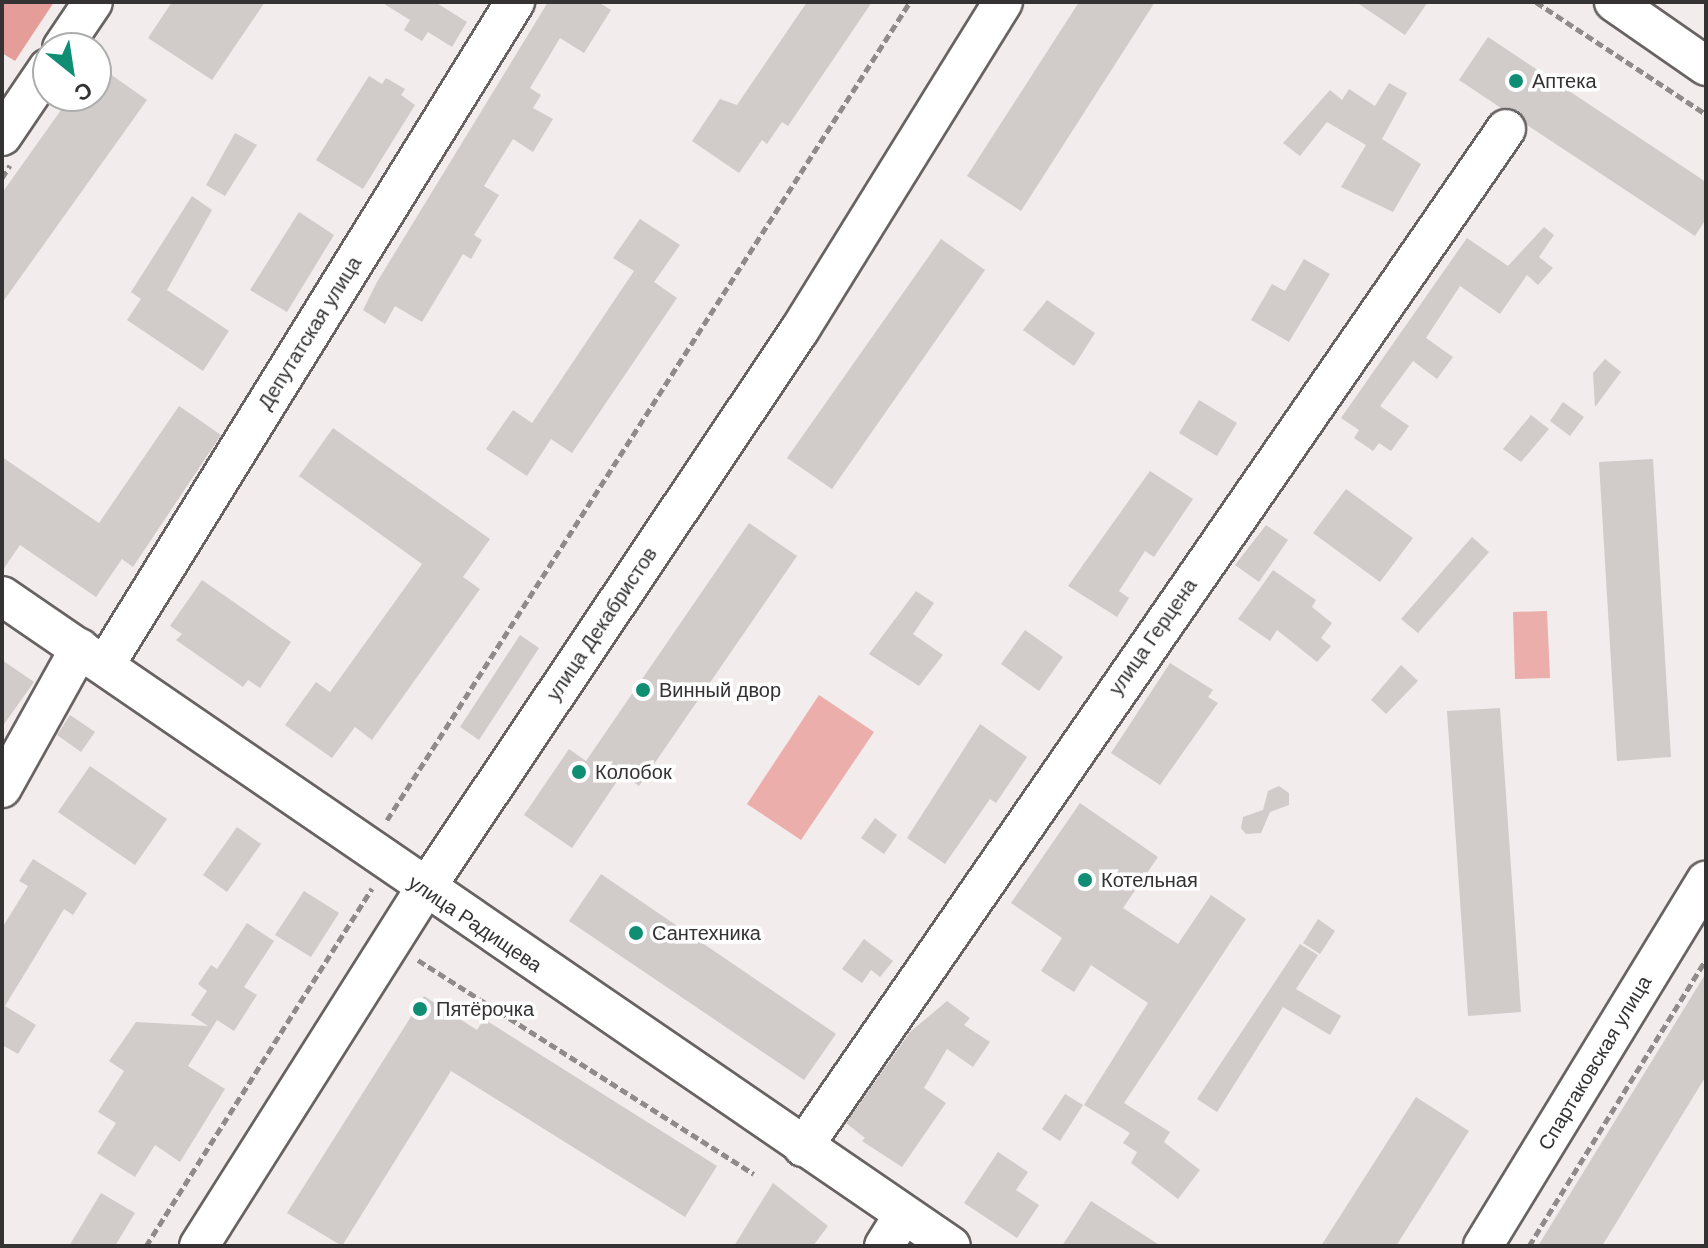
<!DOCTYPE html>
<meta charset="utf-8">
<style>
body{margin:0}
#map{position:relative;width:1708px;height:1248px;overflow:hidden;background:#f2ecec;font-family:Helvetica,sans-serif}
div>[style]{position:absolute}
.green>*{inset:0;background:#ecaeaa}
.forest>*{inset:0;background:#e49d99}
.building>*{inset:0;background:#d1cbca}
.path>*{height:5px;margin-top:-2.5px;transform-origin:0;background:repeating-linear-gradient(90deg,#8f8b8b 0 8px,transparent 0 12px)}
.roads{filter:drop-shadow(2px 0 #686362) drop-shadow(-2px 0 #686362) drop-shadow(0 2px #686362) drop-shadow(0 -2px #686362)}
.minor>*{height:38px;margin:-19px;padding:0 19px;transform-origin:19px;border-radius:19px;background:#fff}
.dots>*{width:22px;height:22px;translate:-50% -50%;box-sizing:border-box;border:4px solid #fff;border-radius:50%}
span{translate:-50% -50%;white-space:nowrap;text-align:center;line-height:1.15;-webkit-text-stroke:7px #fff;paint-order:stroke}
.poi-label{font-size:20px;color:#343232}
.left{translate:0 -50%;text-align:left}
.street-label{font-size:20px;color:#343232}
.frame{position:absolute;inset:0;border:4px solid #343232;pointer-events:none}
.north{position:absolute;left:32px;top:32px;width:80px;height:80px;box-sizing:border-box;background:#fff;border:2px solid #aeadad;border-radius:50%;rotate:150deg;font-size:22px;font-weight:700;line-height:32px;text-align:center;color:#343232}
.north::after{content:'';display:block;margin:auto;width:28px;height:36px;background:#0f8e74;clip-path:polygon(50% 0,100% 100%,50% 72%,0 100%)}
</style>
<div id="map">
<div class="green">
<i style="clip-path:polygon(1547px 611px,1550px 678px,1515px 679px,1513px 612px)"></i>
<i style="clip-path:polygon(819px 695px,874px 732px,801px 840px,747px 804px)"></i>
</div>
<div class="forest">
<i style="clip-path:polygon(2px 2px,54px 2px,15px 61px,2px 53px)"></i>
</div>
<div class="building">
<i style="clip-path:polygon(172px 2px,265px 2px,212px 80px,148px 38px)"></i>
<i style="clip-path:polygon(381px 2px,435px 2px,467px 22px,452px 47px,428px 32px,422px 41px,404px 30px,410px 20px)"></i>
<i style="clip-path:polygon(548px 2px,598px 2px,611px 10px,584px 53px,560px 38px,530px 88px,541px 95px,533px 108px,553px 119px,533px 152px,513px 139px,484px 186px,499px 195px,474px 235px,482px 240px,471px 259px,463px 254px,422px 322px,395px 306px,385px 324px,363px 310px,377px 282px)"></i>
<i style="clip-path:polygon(807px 2px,872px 2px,788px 126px,782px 122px,767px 144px,762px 140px,739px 173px,692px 141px,720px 99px,737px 105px)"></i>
<i style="clip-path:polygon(1079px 2px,1155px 2px,1021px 211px,967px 176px)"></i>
<i style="clip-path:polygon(1356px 2px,1428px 2px,1405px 35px)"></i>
<i style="clip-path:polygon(1488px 37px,1706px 182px,1706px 219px,1695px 236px,1527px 125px,1518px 111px,1501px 108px,1459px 80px)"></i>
<i style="clip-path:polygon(96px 64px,147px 100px,2px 303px,2px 193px,71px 96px,96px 96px)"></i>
<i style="clip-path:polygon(369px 76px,382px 84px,386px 78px,405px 89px,401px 95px,415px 105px,363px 189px,316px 160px)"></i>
<i style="clip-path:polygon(1389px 83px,1407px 93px,1382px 139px,1421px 164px,1393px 212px,1341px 187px,1366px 145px,1327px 122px,1300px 156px,1283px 143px,1330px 90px,1342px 100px,1349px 89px,1375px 106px)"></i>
<i style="clip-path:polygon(235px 133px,257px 145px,225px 196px,206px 185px)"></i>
<i style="clip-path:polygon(192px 196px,212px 210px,167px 290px,229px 331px,203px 371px,127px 320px,141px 299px,131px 292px)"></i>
<i style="clip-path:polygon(299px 212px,334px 235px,287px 312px,250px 290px)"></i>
<i style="clip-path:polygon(640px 219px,680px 245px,654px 282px,677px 298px,572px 453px,551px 439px,527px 476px,486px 449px,513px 410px,532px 423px,634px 271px,613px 258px)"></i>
<i style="clip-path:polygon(1544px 227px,1554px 235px,1539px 257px,1553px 268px,1538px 285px,1527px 275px,1500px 314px,1460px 286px,1426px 338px,1453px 357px,1437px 379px,1413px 361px,1380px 406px,1409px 426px,1391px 451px,1379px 443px,1373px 451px,1354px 438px,1359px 430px,1341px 418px,1467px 238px,1508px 266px)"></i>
<i style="clip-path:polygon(941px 239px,985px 270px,832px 489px,787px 458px)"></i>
<i style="clip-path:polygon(1304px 259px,1330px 274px,1289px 342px,1251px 320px,1272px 284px,1285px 291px)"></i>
<i style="clip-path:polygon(1047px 300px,1095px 333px,1074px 366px,1023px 330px)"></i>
<i style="clip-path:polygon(1605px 359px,1621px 372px,1595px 407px,1593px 373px)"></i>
<i style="clip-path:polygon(1199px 400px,1237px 423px,1217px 456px,1179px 433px)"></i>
<i style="clip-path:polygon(1563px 402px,1584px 417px,1570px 436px,1550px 421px)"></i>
<i style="clip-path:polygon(179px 406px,221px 435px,133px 567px,122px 559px,96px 597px,20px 545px,2px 571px,2px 457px,99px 523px)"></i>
<i style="clip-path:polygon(1531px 415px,1549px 429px,1521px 462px,1503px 449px)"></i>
<i style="clip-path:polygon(333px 428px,490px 539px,463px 577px,480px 589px,372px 740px,355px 727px,332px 758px,285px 725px,316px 682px,330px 692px,422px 564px,299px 476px)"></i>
<i style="clip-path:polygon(1653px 459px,1671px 757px,1617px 761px,1599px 462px)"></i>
<i style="clip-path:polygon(1150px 471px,1193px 499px,1154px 557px,1145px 551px,1119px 591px,1129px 598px,1117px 617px,1068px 586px)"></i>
<i style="clip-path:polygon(1346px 489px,1413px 538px,1380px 582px,1313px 533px)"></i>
<i style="clip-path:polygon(749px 523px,797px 556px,639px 786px,622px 774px,572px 848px,524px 815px,569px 749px,586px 761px)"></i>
<i style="clip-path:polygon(1266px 525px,1288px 540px,1259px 582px,1235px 565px)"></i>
<i style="clip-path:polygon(1472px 537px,1489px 552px,1418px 633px,1401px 619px)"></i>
<i style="clip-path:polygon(1273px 570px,1316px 600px,1312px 607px,1332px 623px,1321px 638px,1331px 646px,1317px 662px,1277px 630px,1270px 641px,1238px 619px)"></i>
<i style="clip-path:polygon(202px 580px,291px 642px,260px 688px,248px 680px,243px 687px,176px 640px,182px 634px,170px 626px)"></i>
<i style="clip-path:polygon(916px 591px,934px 603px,913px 634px,943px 655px,919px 686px,869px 654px)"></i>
<i style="clip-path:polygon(1025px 630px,1063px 657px,1039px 691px,1001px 664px)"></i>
<i style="clip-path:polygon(520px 635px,539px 648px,479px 740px,460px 727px)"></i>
<i style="clip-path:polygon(2px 660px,34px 682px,2px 727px)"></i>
<i style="clip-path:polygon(1170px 663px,1213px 690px,1208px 697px,1218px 703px,1160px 785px,1111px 753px)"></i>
<i style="clip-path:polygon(1401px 665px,1418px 681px,1386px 714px,1371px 700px)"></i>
<i style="clip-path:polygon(1500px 708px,1521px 1012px,1468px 1016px,1447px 711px)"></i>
<i style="clip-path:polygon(70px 715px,95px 732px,81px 752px,57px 735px)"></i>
<i style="clip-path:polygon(980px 724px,1027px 757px,996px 803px,990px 799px,945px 864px,907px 838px)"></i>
<i style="clip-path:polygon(90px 766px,167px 819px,135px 865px,58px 812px)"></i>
<i style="clip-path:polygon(1279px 786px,1289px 793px,1289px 805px,1270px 812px,1261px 833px,1246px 834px,1241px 828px,1243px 817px,1263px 810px,1268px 791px)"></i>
<i style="clip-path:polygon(1080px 803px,1158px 857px,1123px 908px,1178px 944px,1211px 895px,1246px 919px,1124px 1103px,1170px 1132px,1164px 1142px,1200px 1170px,1178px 1199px,1131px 1163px,1137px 1152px,1123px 1143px,1130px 1133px,1084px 1105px,1148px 1003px,1091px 965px,1074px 992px,1041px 971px,1062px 938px,1011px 903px)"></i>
<i style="clip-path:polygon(875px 818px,897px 835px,884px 854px,861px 838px)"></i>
<i style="clip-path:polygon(237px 827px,261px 844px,227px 892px,203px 875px)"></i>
<i style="clip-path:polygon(33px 859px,87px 893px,73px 915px,64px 909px,5px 1006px,36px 1025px,18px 1054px,2px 1045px,2px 928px,28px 886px,19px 881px)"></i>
<i style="clip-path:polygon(601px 874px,836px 1034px,804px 1080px,569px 921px)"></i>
<i style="clip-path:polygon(304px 891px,339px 913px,311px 957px,275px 935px)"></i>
<i style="clip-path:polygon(1318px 919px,1335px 931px,1320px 954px,1303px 943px)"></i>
<i style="clip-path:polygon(247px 923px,274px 941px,244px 987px,257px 995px,234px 1031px,217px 1020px,188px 1066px,225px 1089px,180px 1162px,155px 1145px,135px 1177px,97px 1153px,116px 1123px,98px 1112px,124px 1071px,109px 1061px,136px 1022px,208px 1026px,191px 1015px,207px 991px,198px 984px,211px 965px,217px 969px)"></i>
<i style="clip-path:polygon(864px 939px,893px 961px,880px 977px,871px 970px,862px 983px,842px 969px)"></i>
<i style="clip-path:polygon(1300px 944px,1318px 955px,1296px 989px,1341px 1016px,1330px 1035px,1283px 1007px,1217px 1112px,1197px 1099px)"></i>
<i style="clip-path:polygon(1706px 973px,1706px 1076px,1602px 1246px,1538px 1246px)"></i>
<i style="clip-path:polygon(424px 996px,477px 1030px,484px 1019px,717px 1166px,685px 1217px,451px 1071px,342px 1246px,287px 1213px)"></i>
<i style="clip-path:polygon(947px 1001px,970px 1018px,964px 1025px,990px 1042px,973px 1067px,947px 1049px,924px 1088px,946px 1103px,902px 1167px,862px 1141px,865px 1138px,846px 1123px,910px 1032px)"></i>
<i style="clip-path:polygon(1065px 1094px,1083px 1105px,1060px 1141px,1042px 1129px)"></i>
<i style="clip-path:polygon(1416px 1097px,1469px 1131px,1396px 1246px,1321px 1246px)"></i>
<i style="clip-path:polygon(998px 1152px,1028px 1172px,1016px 1190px,1039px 1205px,1017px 1238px,964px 1203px)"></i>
<i style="clip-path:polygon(773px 1183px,828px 1226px,813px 1246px,734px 1246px)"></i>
<i style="clip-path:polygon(101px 1193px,135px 1213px,115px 1246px,69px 1246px)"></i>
<i style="clip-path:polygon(1091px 1201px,1161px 1246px,1062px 1246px)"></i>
</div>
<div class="path">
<i style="left:1536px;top:2px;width:204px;rotate:33.4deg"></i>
<i style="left:2px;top:178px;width:15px;rotate:-58deg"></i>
<i style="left:387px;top:820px;width:971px;rotate:-57.41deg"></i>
<i style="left:418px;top:960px;width:398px;rotate:32.5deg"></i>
<i style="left:146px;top:1246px;width:423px;rotate:-57.7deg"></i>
<i style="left:1529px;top:1246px;width:337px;rotate:-58.3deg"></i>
</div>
<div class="roads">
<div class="minor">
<i style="left:1614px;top:2px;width:112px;rotate:34.8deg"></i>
<i style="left:62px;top:48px;width:55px;rotate:-56deg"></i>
<i style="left:2px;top:136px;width:82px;rotate:-55.9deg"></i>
<i style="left:2px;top:596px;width:1150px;rotate:34.41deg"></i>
<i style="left:105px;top:665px;width:780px;rotate:-58.27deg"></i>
<i style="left:2px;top:788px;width:160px;rotate:-60.9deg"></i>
<i style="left:803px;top:1147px;width:1237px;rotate:-55.37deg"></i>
<i style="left:199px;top:1246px;width:423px;rotate:-57.7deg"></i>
<i style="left:425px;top:889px;width:672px;rotate:-56.17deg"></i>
<i style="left:799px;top:331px;width:387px;rotate:-58.2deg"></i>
<i style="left:884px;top:1246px;width:36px;rotate:-58deg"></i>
<i style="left:1483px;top:1246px;width:428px;rotate:-58.6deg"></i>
</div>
</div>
<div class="dots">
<i style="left:1516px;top:81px;background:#0f8e74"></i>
<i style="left:643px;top:690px;background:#0f8e74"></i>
<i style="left:579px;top:772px;background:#0f8e74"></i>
<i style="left:1085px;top:880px;background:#0f8e74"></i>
<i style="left:636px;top:933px;background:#0f8e74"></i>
<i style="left:420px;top:1009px;background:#0f8e74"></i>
</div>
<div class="poi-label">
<span class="left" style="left:1532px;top:81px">Аптека</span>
<span class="left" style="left:659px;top:690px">Винный двор</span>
<span class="left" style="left:595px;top:772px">Колобок</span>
<span class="left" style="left:1101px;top:880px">Котельная</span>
<span class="left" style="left:652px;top:933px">Сантехника</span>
<span class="left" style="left:436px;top:1009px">Пятёрочка</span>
</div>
<div class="street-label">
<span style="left:310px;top:333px;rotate:-58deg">Депутатская улица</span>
<span style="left:602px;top:624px;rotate:-56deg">улица Декабристов</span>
<span style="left:1153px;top:637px;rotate:-55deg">улица Герцена</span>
<span style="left:475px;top:924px;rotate:34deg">улица Радищева</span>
<span style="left:1595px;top:1063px;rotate:-59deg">Спартаковская улица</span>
</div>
<div class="frame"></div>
<div class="north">С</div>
</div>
